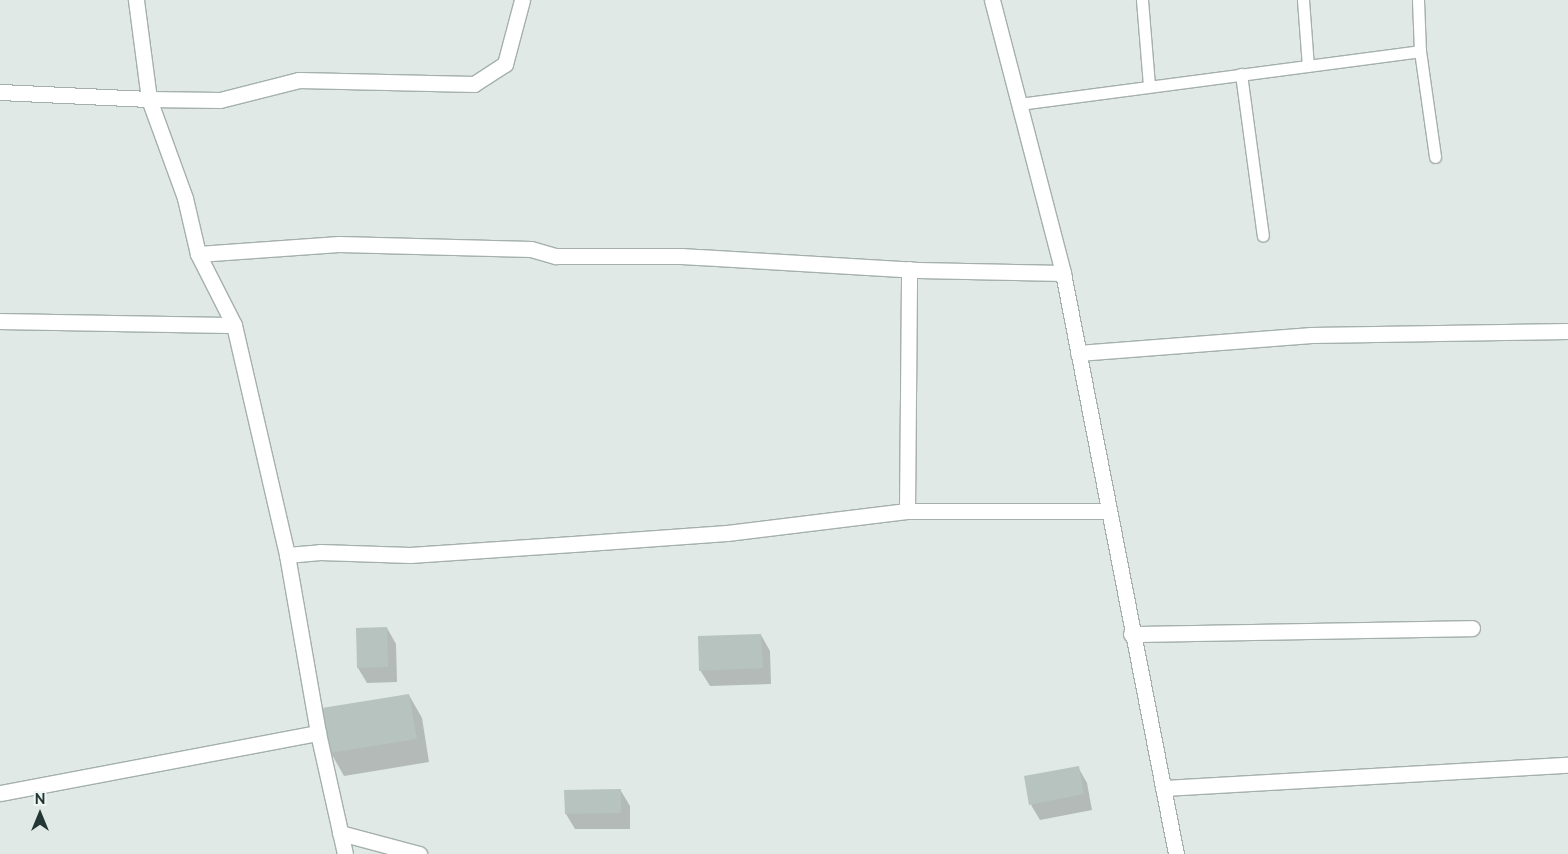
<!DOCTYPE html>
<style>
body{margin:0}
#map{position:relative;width:1568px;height:854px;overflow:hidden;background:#e0e9e6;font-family:Raleway,sans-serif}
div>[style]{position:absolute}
.shadow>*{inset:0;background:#0003}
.building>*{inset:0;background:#b6c3bf}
.roads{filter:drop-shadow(1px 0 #a4b0ad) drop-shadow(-1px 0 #a4b0ad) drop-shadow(0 1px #a4b0ad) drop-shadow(0 -1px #a4b0ad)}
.service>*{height:11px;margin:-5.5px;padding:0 5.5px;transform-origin:5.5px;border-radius:5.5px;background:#fff}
.minor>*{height:15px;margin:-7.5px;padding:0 7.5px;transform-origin:7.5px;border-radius:7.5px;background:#fff}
span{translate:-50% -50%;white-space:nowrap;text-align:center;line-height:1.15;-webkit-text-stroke:5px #f0f6f4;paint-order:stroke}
.north{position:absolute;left:15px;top:789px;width:50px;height:50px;-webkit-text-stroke:4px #f0f6f4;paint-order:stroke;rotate:0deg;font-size:14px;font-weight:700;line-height:20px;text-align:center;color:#233735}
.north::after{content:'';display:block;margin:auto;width:18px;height:22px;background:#233735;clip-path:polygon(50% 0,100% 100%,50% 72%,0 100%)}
</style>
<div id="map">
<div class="shadow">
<i style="clip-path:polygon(387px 628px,396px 644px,397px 682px,367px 683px,358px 668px)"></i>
<i style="clip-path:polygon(761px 635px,770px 651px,771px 684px,710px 686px,700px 670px)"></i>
<i style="clip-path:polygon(409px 695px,422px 718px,429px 762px,344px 776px,331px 753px,323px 709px)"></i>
<i style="clip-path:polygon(1078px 767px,1087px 783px,1092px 810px,1040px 820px,1031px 805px)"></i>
<i style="clip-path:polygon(621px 791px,630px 806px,630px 829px,575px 829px,566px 814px)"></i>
</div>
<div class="building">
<i style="clip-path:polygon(387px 627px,388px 667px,357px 668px,356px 628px)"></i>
<i style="clip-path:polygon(761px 634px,763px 668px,699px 671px,698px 636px)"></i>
<i style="clip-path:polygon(409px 694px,417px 739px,330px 753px,322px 708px)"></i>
<i style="clip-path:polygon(1079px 766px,1084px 794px,1029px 805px,1024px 776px)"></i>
<i style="clip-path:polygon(621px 789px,621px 813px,565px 814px,564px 790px)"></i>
</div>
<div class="roads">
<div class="service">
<i style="left:1142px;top:0;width:86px;rotate:85.3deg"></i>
<i style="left:1303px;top:0;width:66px;rotate:85.7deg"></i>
<i style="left:1418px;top:0;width:51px;rotate:87.8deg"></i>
<i style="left:1420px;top:51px;width:107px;rotate:81.9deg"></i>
<i style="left:1241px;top:74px;width:163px;rotate:82.3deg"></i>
<i style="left:1019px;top:104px;width:404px;rotate:-7.5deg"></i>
</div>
<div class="minor">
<i style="left:992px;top:0;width:282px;rotate:75.4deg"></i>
<i style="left:1063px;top:273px;width:592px;rotate:78.99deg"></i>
<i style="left:0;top:92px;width:149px;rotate:2.7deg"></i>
<i style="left:149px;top:99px;width:100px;rotate:-97.5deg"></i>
<i style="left:198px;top:254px;width:141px;rotate:-4.1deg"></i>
<i style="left:339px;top:244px;width:192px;rotate:1.5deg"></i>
<i style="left:531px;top:249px;width:26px;rotate:16deg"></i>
<i style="left:556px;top:256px;width:125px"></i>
<i style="left:681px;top:256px;width:237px;rotate:3.4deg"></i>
<i style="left:918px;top:270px;width:145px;rotate:1.2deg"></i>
<i style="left:0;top:321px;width:234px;rotate:1deg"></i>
<i style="left:234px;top:325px;width:80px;rotate:-116.9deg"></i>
<i style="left:198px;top:254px;width:57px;rotate:-103.1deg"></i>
<i style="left:185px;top:198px;width:105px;rotate:-110deg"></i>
<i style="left:149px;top:99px;width:71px;rotate:0.8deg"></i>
<i style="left:220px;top:100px;width:81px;rotate:-14.2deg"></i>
<i style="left:299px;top:80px;width:175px;rotate:1.3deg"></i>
<i style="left:474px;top:84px;width:37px;rotate:-33deg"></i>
<i style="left:505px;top:64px;width:66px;rotate:-75.1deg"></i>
<i style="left:234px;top:325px;width:236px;rotate:77deg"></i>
<i style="left:287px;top:555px;width:33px;rotate:-5deg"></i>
<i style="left:320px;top:552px;width:90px;rotate:1.9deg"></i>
<i style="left:410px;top:555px;width:163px;rotate:-3.9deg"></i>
<i style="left:573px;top:544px;width:154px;rotate:-4.1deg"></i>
<i style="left:727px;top:533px;width:181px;rotate:-7deg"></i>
<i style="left:907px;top:511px;width:201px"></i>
<i style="left:1078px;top:353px;width:234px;rotate:-4.4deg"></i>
<i style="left:1311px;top:335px;width:257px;rotate:-0.9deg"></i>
<i style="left:907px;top:511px;width:242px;rotate:-89.5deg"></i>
<i style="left:287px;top:555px;width:181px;rotate:80.1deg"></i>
<i style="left:318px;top:733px;width:124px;rotate:77.4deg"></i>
<i style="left:1131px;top:634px;width:341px;rotate:-1deg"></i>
<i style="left:1163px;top:788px;width:406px;rotate:-3.3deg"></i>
<i style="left:0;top:793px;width:324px;rotate:-10.7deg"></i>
<i style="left:340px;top:833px;width:82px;rotate:14.9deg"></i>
</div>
</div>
<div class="north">N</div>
</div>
